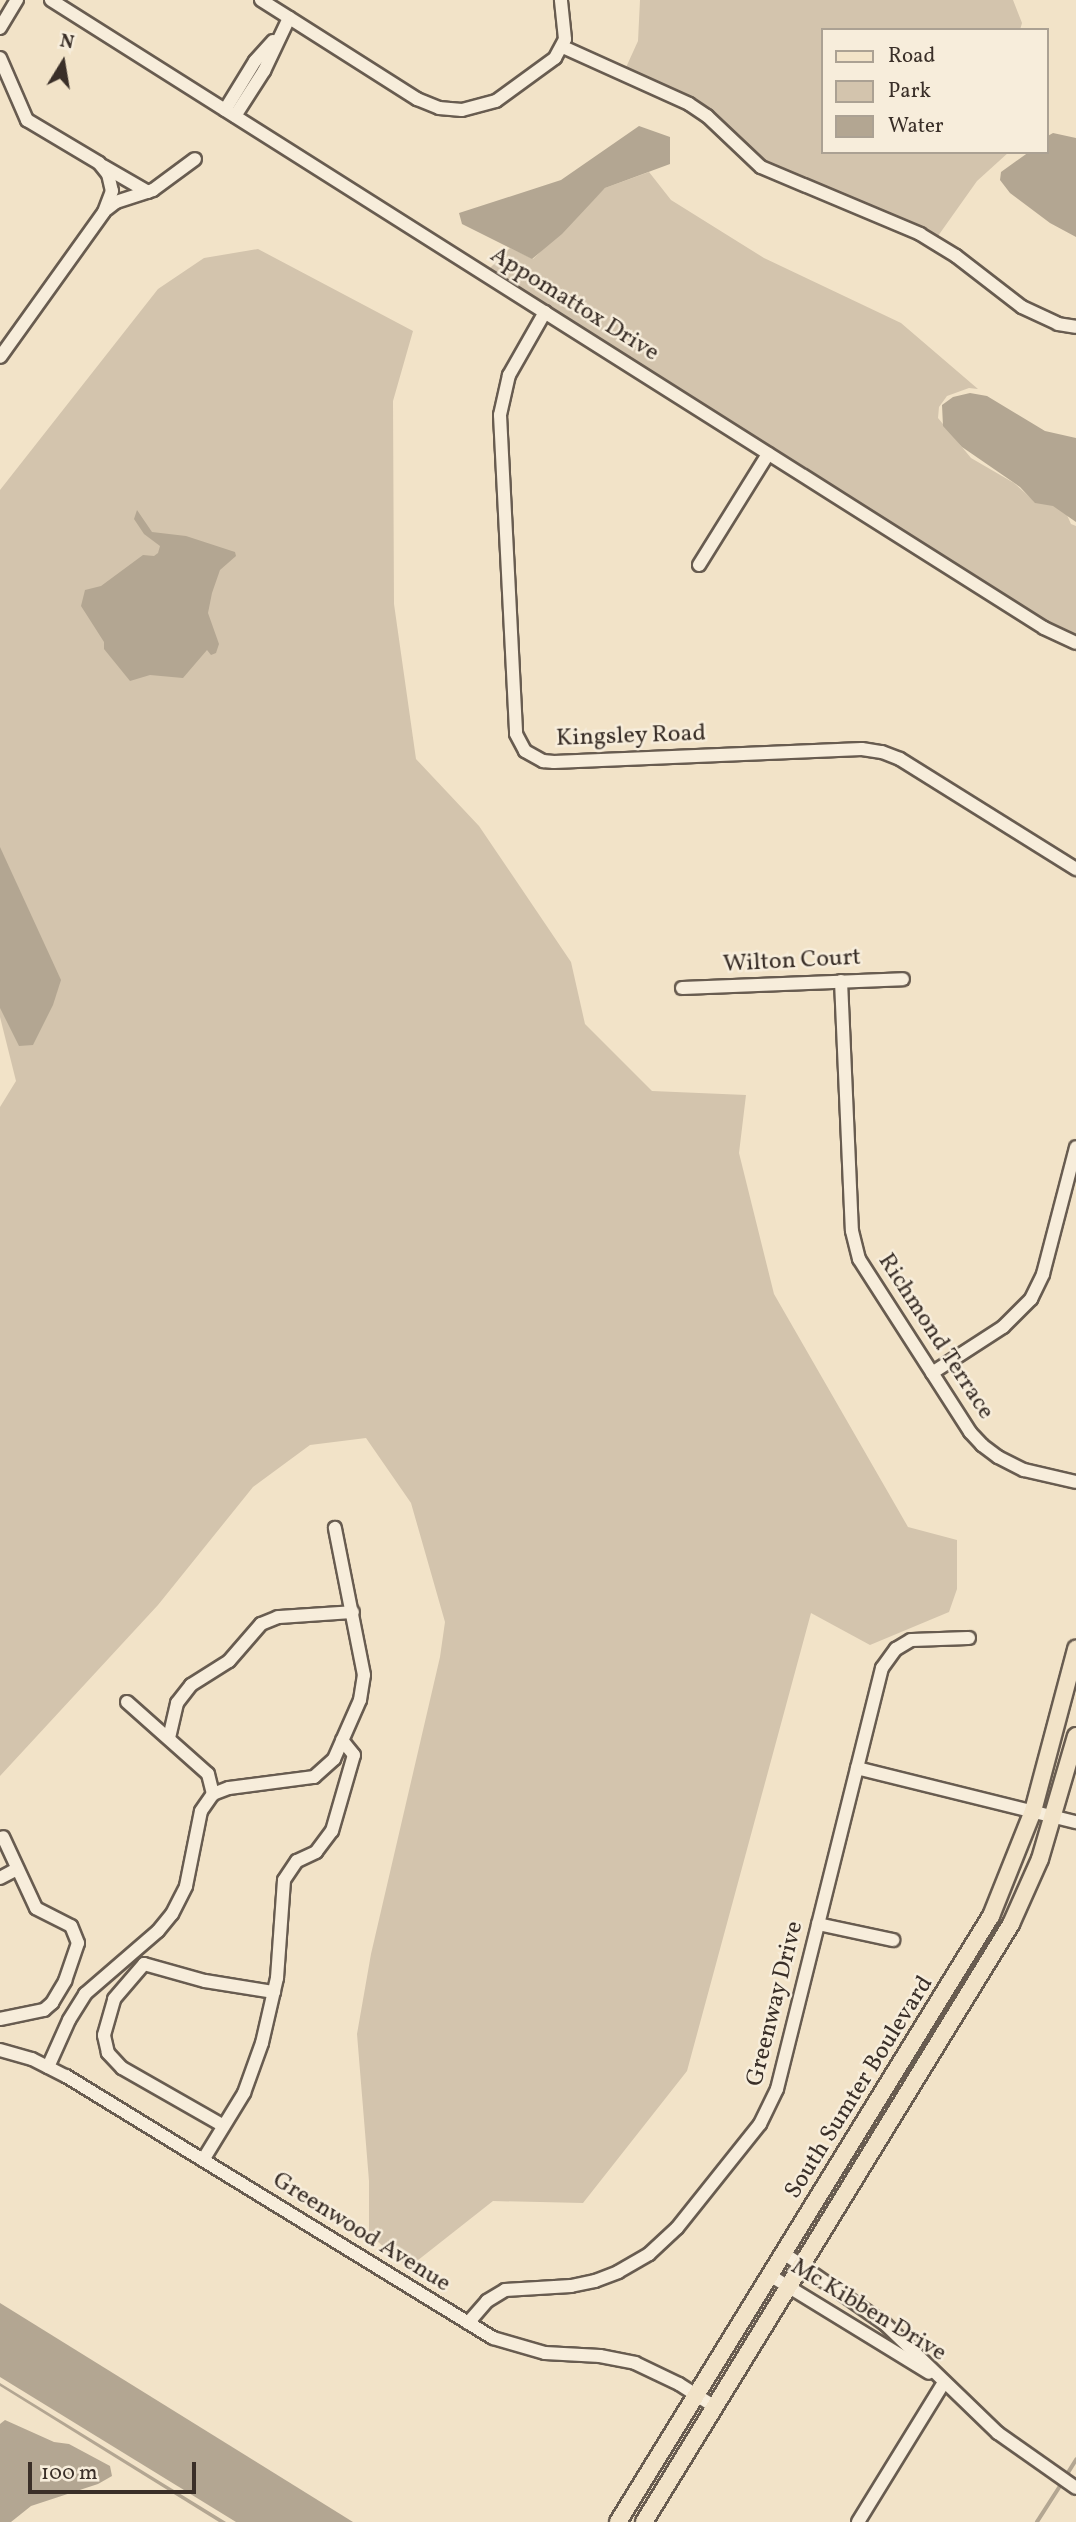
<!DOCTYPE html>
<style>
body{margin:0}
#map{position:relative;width:1076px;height:2522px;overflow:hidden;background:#f2e3c8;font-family:Vollkorn,serif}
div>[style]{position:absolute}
.green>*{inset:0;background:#d3c4ad}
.water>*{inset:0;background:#b3a692}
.stream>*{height:3.5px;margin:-1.75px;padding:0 1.75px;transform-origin:1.75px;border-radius:1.75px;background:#b3a692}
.roads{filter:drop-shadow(2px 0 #685c50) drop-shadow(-2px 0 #685c50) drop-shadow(0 2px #685c50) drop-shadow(0 -2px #685c50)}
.minor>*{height:12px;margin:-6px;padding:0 6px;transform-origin:6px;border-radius:6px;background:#f7eddb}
.major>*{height:16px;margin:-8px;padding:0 8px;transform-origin:8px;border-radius:8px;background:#f2e3c8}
span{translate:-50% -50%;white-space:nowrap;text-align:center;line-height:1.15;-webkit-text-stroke:5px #f7eddb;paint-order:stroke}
.street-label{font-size:24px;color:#3a2f28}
.legend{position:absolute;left:821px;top:28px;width:228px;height:126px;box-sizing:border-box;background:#f7eddb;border:2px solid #aba193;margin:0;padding:9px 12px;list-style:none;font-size:21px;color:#3a2f28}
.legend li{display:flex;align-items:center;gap:14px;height:35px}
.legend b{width:35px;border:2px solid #aba193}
.north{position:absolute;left:28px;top:28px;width:70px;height:70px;-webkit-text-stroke:5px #f7eddb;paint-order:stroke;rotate:11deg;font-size:19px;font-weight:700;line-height:28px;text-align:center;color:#3a2f28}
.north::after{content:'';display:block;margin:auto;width:24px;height:32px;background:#3a2f28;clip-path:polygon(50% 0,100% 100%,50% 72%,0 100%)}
.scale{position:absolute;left:28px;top:2462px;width:168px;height:32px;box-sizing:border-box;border:4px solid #3a2f28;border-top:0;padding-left:9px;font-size:21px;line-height:24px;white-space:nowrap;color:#3a2f28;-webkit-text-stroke:5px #f7eddb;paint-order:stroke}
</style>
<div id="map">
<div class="green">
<i style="clip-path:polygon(640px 0,1013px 0,1022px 23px,1020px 30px,822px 30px,822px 152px,1009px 152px,977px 181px,933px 243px,771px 171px,700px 111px,623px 74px,638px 41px)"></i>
<i style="clip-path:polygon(649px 172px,671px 200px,764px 258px,901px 323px,978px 389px,969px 388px,947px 396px,939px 407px,938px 418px,971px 458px,1014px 483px,1034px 501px,1063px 506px,1071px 524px,1076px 526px,1076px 636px,1047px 622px,489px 269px,510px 248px,533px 259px,605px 188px)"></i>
<i style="clip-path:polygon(258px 249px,413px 331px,393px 401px,394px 604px,416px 759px,479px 826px,571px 962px,585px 1024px,652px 1091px,746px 1095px,739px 1153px,774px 1294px,908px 1527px,957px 1540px,957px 1589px,949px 1612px,870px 1645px,811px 1613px,687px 2071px,583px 2203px,493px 2201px,408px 2268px,369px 2234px,369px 2181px,357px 2034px,371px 1954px,440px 1657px,445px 1622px,411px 1503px,366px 1438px,310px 1445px,253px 1487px,158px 1605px,0 1776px,0 1107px,16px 1081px,0 1017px,0 490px,158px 289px,204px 258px)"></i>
</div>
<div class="water">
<i style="clip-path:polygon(639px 126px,670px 137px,670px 164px,605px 188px,562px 234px,532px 259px,462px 224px,459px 213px,561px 180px)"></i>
<i style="clip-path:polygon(1053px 133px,1076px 138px,1076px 237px,1050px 223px,1010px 193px,1000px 180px,1001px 172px,1029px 152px,1046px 152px,1046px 137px)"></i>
<i style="clip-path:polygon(970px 393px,987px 396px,1045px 431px,1076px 438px,1076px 522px,1053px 506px,1035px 503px,1020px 487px,962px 447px,943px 426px,942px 405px,953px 397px)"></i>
<i style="clip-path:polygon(137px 510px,152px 532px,186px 536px,235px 552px,236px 556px,220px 570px,212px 593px,208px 613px,219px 644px,216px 653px,211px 655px,207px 650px,183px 678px,150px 675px,130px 681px,104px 649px,104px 642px,81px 606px,85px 590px,101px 586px,143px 555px,154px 556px,158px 553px,160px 546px,144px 534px,134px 519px)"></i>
<i style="clip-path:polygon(0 847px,61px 980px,53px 1005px,33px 1045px,19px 1046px,0 1008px)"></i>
<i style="clip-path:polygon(0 2303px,353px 2522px,236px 2522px,0 2377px)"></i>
<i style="clip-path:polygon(0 2383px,226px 2522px,219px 2522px,0 2386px)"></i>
<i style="clip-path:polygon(5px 2420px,54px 2442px,69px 2444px,110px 2466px,112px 2476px,98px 2484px,31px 2506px,11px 2522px,0 2522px,0 2424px)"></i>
</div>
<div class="stream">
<i style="left:1066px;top:2476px;width:19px;rotate:-58deg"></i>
<i style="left:1037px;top:2522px;width:46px;rotate:-57.3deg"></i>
</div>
<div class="roads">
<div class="minor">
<i style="left:51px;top:0;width:1175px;rotate:32.31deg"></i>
<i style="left:1044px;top:628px;width:35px;rotate:25deg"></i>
<i style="left:261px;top:0;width:185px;rotate:32.4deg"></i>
<i style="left:417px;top:99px;width:24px;rotate:22deg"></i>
<i style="left:439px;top:108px;width:23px;rotate:5deg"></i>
<i style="left:462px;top:110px;width:35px;rotate:-15deg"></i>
<i style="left:496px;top:101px;width:73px;rotate:-36.1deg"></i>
<i style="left:555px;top:58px;width:21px;rotate:-62deg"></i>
<i style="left:565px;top:39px;width:39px;rotate:-96deg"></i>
<i style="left:0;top:28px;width:33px;rotate:-59deg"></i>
<i style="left:563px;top:47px;width:138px;rotate:24.3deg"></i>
<i style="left:689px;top:104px;width:22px;rotate:34deg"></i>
<i style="left:707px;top:116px;width:74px;rotate:43.4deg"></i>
<i style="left:761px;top:167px;width:173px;rotate:22.8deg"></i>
<i style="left:920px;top:234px;width:42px;rotate:31.4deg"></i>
<i style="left:956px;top:256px;width:83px;rotate:37.7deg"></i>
<i style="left:1022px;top:307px;width:40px;rotate:25deg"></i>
<i style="left:1058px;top:324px;width:18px;rotate:9deg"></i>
<i style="left:0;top:58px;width:68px;rotate:66.5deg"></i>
<i style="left:27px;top:120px;width:84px;rotate:30.8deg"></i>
<i style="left:99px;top:163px;width:14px;rotate:51deg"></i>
<i style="left:108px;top:174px;width:17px;rotate:77deg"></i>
<i style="left:112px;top:191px;width:22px;rotate:111deg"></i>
<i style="left:104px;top:212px;width:178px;rotate:125.6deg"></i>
<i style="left:225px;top:110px;width:57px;rotate:-58.5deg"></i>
<i style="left:255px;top:61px;width:27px;rotate:-48deg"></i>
<i style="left:235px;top:116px;width:54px;rotate:-57.2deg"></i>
<i style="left:264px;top:71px;width:59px;rotate:-64.7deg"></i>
<i style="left:103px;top:166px;width:52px;rotate:30deg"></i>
<i style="left:107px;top:209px;width:11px;rotate:-38deg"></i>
<i style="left:116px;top:202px;width:39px;rotate:-18deg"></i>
<i style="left:153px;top:190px;width:52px;rotate:-36.4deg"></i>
<i style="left:545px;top:312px;width:73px;rotate:119.7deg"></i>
<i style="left:509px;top:375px;width:41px;rotate:102.7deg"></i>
<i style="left:500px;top:415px;width:319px;rotate:87.1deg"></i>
<i style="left:516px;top:734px;width:19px;rotate:62deg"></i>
<i style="left:525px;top:751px;width:21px;rotate:29deg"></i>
<i style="left:543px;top:761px;width:11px;rotate:5deg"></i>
<i style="left:554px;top:762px;width:308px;rotate:-2.4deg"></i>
<i style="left:862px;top:749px;width:20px;rotate:9deg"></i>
<i style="left:882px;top:752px;width:19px;rotate:21deg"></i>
<i style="left:900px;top:759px;width:208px;rotate:32deg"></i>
<i style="left:699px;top:565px;width:131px;rotate:-58.1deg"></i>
<i style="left:841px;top:981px;width:250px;rotate:87.5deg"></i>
<i style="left:852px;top:1231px;width:29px;rotate:76deg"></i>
<i style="left:859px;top:1259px;width:206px;rotate:57.3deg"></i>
<i style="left:970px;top:1432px;width:18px;rotate:47deg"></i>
<i style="left:982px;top:1445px;width:20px;rotate:37deg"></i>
<i style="left:998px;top:1457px;width:29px;rotate:27deg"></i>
<i style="left:1024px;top:1470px;width:53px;rotate:13deg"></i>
<i style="left:682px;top:988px;width:221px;rotate:-2.3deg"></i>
<i style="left:932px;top:1373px;width:85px;rotate:-32.9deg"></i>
<i style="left:1003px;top:1327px;width:40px;rotate:-45deg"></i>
<i style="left:1031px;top:1299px;width:28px;rotate:-64deg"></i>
<i style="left:1043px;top:1274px;width:131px;rotate:-75.4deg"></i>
<i style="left:127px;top:1702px;width:108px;rotate:41.6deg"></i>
<i style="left:208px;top:1774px;width:21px;rotate:76deg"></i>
<i style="left:169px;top:1738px;width:36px;rotate:-77deg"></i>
<i style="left:177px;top:1703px;width:23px;rotate:-52deg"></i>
<i style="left:191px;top:1685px;width:45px;rotate:-32.3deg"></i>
<i style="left:229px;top:1661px;width:49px;rotate:-49.1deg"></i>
<i style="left:261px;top:1624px;width:18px;rotate:-22deg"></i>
<i style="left:278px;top:1617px;width:75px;rotate:-3.8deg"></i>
<i style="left:857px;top:1768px;width:226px;rotate:13.9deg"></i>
<i style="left:0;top:1878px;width:19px;rotate:-28deg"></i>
<i style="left:818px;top:1924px;width:77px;rotate:12deg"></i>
<i style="left:0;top:2019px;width:45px;rotate:-11.6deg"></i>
<i style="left:44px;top:2010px;width:11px;rotate:-41deg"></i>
<i style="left:52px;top:2003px;width:26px;rotate:-59deg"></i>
<i style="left:65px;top:1981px;width:40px;rotate:-71.1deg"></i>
<i style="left:78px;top:1943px;width:18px;rotate:-112deg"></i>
<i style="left:71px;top:1926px;width:39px;rotate:-153deg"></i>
<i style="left:36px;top:1908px;width:78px;rotate:-114.9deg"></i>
<i style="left:0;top:2050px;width:33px;rotate:16deg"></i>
<i style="left:32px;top:2059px;width:38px;rotate:27deg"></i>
<i style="left:66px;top:2076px;width:501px;rotate:31.53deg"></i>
<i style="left:493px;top:2338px;width:54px;rotate:16.1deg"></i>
<i style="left:545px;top:2353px;width:55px;rotate:3.1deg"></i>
<i style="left:600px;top:2356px;width:36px;rotate:11deg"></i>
<i style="left:635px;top:2363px;width:49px;rotate:25.5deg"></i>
<i style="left:679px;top:2384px;width:43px;rotate:32.6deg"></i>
<i style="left:48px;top:2067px;width:51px;rotate:-65.9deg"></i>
<i style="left:69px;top:2020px;width:31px;rotate:-58deg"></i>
<i style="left:85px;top:1994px;width:96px;rotate:-40.8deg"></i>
<i style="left:158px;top:1931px;width:22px;rotate:-51deg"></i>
<i style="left:172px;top:1914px;width:31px;rotate:-63deg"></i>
<i style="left:186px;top:1886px;width:76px;rotate:-78.7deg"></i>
<i style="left:201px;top:1811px;width:21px;rotate:-55deg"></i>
<i style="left:213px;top:1794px;width:17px;rotate:-21deg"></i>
<i style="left:229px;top:1788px;width:86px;rotate:-7.4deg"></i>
<i style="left:314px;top:1777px;width:27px;rotate:-42deg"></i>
<i style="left:334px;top:1759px;width:64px;rotate:-66.2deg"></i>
<i style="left:360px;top:1700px;width:25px;rotate:-81deg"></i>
<i style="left:364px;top:1675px;width:150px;rotate:-101.2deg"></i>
<i style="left:222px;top:2125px;width:115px;rotate:-150.3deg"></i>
<i style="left:122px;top:2068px;width:21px;rotate:-133deg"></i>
<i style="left:108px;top:2053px;width:18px;rotate:-103deg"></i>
<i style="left:104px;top:2035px;width:37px;rotate:-74deg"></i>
<i style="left:114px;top:1999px;width:46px;rotate:-49.4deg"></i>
<i style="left:144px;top:1964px;width:63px;rotate:15.6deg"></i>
<i style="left:205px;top:1981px;width:70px;rotate:9.1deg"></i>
<i style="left:203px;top:2160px;width:79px;rotate:-58.5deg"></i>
<i style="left:244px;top:2093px;width:53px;rotate:-70.2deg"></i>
<i style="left:262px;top:2043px;width:67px;rotate:-77deg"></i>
<i style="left:277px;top:1978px;width:98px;rotate:-85.9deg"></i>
<i style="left:284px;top:1880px;width:23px;rotate:-56deg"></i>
<i style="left:297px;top:1861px;width:21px;rotate:-25deg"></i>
<i style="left:316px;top:1852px;width:26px;rotate:-53deg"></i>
<i style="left:332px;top:1831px;width:79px;rotate:-73.9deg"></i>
<i style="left:354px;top:1755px;width:19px;rotate:-129deg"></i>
<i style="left:785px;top:2254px;width:122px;rotate:35deg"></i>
<i style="left:885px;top:2324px;width:157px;rotate:44deg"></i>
<i style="left:998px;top:2433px;width:95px;rotate:35.2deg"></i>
<i style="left:771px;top:2276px;width:185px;rotate:31.5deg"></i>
<i style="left:468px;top:2323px;width:29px;rotate:-49deg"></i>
<i style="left:487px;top:2301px;width:21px;rotate:-31deg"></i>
<i style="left:505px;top:2290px;width:66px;rotate:-3.5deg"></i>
<i style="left:571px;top:2286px;width:25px;rotate:-12deg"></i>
<i style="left:595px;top:2281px;width:25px;rotate:-21deg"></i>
<i style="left:618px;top:2272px;width:36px;rotate:-30deg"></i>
<i style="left:649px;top:2254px;width:38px;rotate:-43deg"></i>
<i style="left:677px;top:2228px;width:133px;rotate:-51.4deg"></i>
<i style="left:760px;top:2124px;width:39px;rotate:-64deg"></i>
<i style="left:777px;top:2089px;width:434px;rotate:-76deg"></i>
<i style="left:882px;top:1668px;width:24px;rotate:-54deg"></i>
<i style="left:896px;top:1649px;width:17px;rotate:-31deg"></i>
<i style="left:911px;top:1640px;width:58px;rotate:-2deg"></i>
<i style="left:858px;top:2522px;width:164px;rotate:-58.4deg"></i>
</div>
<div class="major">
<i style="left:618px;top:2522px;width:712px;rotate:-58.39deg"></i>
<i style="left:991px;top:1916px;width:113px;rotate:-68.2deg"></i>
<i style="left:1033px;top:1811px;width:168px;rotate:-75.1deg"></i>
<i style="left:644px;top:2522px;width:702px;rotate:-58.46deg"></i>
<i style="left:1011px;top:1924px;width:71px;rotate:-66deg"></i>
<i style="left:1040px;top:1859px;width:128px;rotate:-73.7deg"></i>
</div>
</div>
<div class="street-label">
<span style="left:574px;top:305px;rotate:32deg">Appomattox Drive</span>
<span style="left:631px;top:737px;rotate:-2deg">Kingsley Road</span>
<span style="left:792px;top:962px;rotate:-3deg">Wilton Court</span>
<span style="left:935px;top:1337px;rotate:57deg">Richmond Terrace</span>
<span style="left:776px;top:2004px;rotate:-76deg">Greenway Drive</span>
<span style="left:860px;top:2088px;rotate:-58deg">South Sumter Boulevard</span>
<span style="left:361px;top:2233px;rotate:32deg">Greenwood Avenue</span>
<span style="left:868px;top:2311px;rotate:31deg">Mc Kibben Drive</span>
</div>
<ul class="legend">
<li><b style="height:9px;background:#f2e3c8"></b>Road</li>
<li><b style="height:19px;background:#d3c4ad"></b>Park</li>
<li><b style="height:19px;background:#b3a692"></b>Water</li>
</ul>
<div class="north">N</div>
<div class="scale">100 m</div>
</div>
